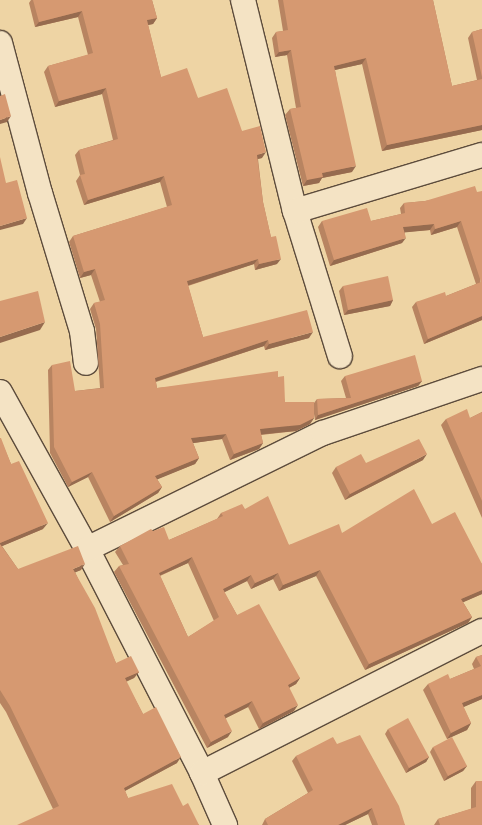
<!DOCTYPE html>
<style>
body{margin:0}
#map{position:relative;width:482px;height:825px;overflow:hidden;background:#eed4a4;font-family:"IM FELL French Canon",serif}
div>[style]{position:absolute}
.roads{filter:drop-shadow(1px 0 #5d4c3c) drop-shadow(-1px 0 #5d4c3c) drop-shadow(0 1px #5d4c3c) drop-shadow(0 -1px #5d4c3c)}
.minor>*{height:24px;margin:-12px;padding:0 12px;transform-origin:12px;border-radius:12px;background:#f4e3c4}
.wall>*{inset:0;background:#b88461}
.shaded-wall>*{inset:0;background:#966b4f}
.building>*{inset:0;background:#d69971}
span{translate:-50% -50%;white-space:nowrap;text-align:center;line-height:1.15;-webkit-text-stroke:5px #f4e3c4;paint-order:stroke}
</style>
<div id="map">
<div class="roads">
<div class="minor">
<i style="left:243px;top:0;width:217px;rotate:76.2deg"></i>
<i style="left:295px;top:211px;width:152px;rotate:72.8deg"></i>
<i style="left:0;top:43px;width:155px;rotate:75.1deg"></i>
<i style="left:40px;top:193px;width:144px;rotate:73.1deg"></i>
<i style="left:82px;top:331px;width:32px;rotate:83deg"></i>
<i style="left:295px;top:211px;width:195px;rotate:-16.7deg"></i>
<i style="left:0;top:392px;width:179px;rotate:61deg"></i>
<i style="left:87px;top:549px;width:252px;rotate:62.8deg"></i>
<i style="left:202px;top:773px;width:57px;rotate:66.1deg"></i>
<i style="left:87px;top:549px;width:263px;rotate:-26.2deg"></i>
<i style="left:323px;top:433px;width:168px;rotate:-18.8deg"></i>
<i style="left:202px;top:773px;width:314px;rotate:-26.9deg"></i>
</div>
</div>
<div class="wall">
<i style="clip-path:polygon(31px 0,152px 0,157px 18px,153px 24px,148px 25px,161px 77px,198px 98px,242px 131px,262px 158px,258px 159px,263px 202px,277px 264px,255px 270px,254px 264px,188px 286px,203px 337px,309px 338px,265px 350px,264px 346px,156px 382px,157px 388px,278px 377px,285px 402px,314px 403px,317px 399px,346px 398px,341px 381px,345px 376px,422px 381px,418px 386px,315px 420px,314px 414px,314px 418px,310px 424px,296px 431px,261px 435px,263px 443px,259px 449px,230px 460px,222px 439px,193px 443px,199px 458px,195px 464px,157px 479px,162px 487px,158px 493px,110px 522px,88px 477px,68px 487px,50px 453px,48px 370px,52px 365px,75px 391px,100px 388px,96px 329px,90px 309px,94px 303px,100px 302px,91px 275px,80px 278px,69px 242px,73px 236px,167px 207px,160px 182px,84px 205px,76px 181px,80px 175px,75px 155px,79px 150px,113px 140px,102px 94px,55px 107px,44px 72px,48px 66px,88px 55px,78px 17px,35px 27px,29px 3px)"></i>
<i style="clip-path:polygon(278px 0,433px 0,452px 86px,477px 80px,468px 38px,472px 32px,482px 29px,482px 130px,382px 151px,362px 64px,335px 70px,352px 172px,322px 178px,319px 183px,303px 186px,285px 115px,290px 109px,296px 108px,287px 55px,275px 57px,272px 38px,276px 32px,283px 31px)"></i>
<i style="clip-path:polygon(477px 192px,482px 320px,424px 344px,412px 307px,416px 302px,446px 296px,476px 284px,457px 227px,431px 235px,430px 230px,405px 232px,402px 243px,330px 266px,318px 227px,322px 221px,371px 221px,401px 214px,400px 208px,404px 203px,425px 201px)"></i>
<i style="clip-path:polygon(343px 286px,393px 300px,390px 306px,344px 315px,339px 291px)"></i>
<i style="clip-path:polygon(482px 412px,482px 518px,441px 425px,446px 419px,470px 418px)"></i>
<i style="clip-path:polygon(0 438px,11px 464px,43px 529px,2px 546px,18px 569px,81px 570px,75px 572px,116px 663px,139px 672px,134px 678px,126px 682px,143px 714px,177px 763px,125px 791px,128px 798px,183px 806px,199px 825px,53px 809px,6px 712px,0 703px)"></i>
<i style="clip-path:polygon(423px 460px,345px 500px,332px 473px,336px 467px,366px 463px)"></i>
<i style="clip-path:polygon(evenodd,245px 509px,289px 545px,342px 533px,432px 524px,482px 564px,482px 594px,463px 602px,472px 617px,468px 623px,365px 670px,316px 576px,279px 591px,273px 579px,251px 589px,247px 581px,224px 592px,237px 615px,300px 678px,296px 684px,289px 688px,294px 711px,259px 729px,248px 707px,226px 718px,228px 737px,207px 748px,114px 572px,119px 566px,123px 565px,115px 552px,120px 546px,153px 531px,169px 540px,217px 519px,221px 513px,245px 509px,188px 563px,214px 621px,188px 637px,160px 576px,188px 563px)"></i>
<i style="clip-path:polygon(482px 655px,482px 699px,463px 707px,471px 723px,467px 730px,447px 739px,423px 690px,428px 684px,450px 679px,474px 669px,472px 664px,476px 657px)"></i>
<i style="clip-path:polygon(388px 729px,429px 757px,426px 762px,406px 773px,385px 734px)"></i>
<i style="clip-path:polygon(337px 744px,405px 825px,372px 825px,368px 814px,345px 825px,262px 825px,265px 819px,308px 793px,292px 761px,296px 756px)"></i>
<i style="clip-path:polygon(433px 747px,467px 766px,463px 771px,444px 781px,430px 752px)"></i>
<i style="clip-path:polygon(476px 781px,482px 825px,434px 825px,438px 819px,471px 809px,471px 788px)"></i>
</div>
<div class="shaded-wall">
<i style="clip-path:polygon(82px 11px,78px 17px,35px 27px,39px 22px)"></i>
<i style="clip-path:polygon(157px 18px,153px 24px,143px 26px,147px 20px)"></i>
<i style="clip-path:polygon(291px 50px,287px 55px,275px 57px,279px 52px)"></i>
<i style="clip-path:polygon(366px 58px,362px 64px,330px 71px,334px 66px)"></i>
<i style="clip-path:polygon(106px 88px,102px 94px,55px 107px,59px 101px)"></i>
<i style="clip-path:polygon(11px 116px,7px 122px,0 124px,0 120px)"></i>
<i style="clip-path:polygon(482px 125px,482px 130px,382px 151px,387px 145px)"></i>
<i style="clip-path:polygon(266px 152px,262px 158px,253px 160px,257px 155px)"></i>
<i style="clip-path:polygon(356px 166px,352px 172px,322px 178px,319px 183px,303px 186px,307px 180px,322px 173px)"></i>
<i style="clip-path:polygon(164px 176px,160px 182px,84px 205px,88px 200px)"></i>
<i style="clip-path:polygon(27px 218px,23px 224px,0 230px,0 226px)"></i>
<i style="clip-path:polygon(461px 221px,457px 227px,431px 235px,435px 229px)"></i>
<i style="clip-path:polygon(434px 224px,430px 230px,399px 233px,403px 227px)"></i>
<i style="clip-path:polygon(406px 238px,402px 243px,330px 266px,334px 260px)"></i>
<i style="clip-path:polygon(258px 259px,254px 264px,183px 287px,187px 281px)"></i>
<i style="clip-path:polygon(281px 259px,277px 264px,255px 270px,259px 264px)"></i>
<i style="clip-path:polygon(95px 269px,91px 275px,80px 278px,84px 272px)"></i>
<i style="clip-path:polygon(393px 300px,390px 306px,344px 315px,348px 310px)"></i>
<i style="clip-path:polygon(482px 316px,482px 320px,424px 344px,428px 339px)"></i>
<i style="clip-path:polygon(45px 322px,40px 330px,0 343px,0 337px)"></i>
<i style="clip-path:polygon(313px 332px,309px 338px,265px 350px,269px 344px)"></i>
<i style="clip-path:polygon(268px 340px,264px 346px,151px 383px,155px 378px)"></i>
<i style="clip-path:polygon(422px 381px,418px 386px,315px 420px,318px 415px)"></i>
<i style="clip-path:polygon(314px 418px,310px 424px,296px 431px,256px 435px,260px 429px)"></i>
<i style="clip-path:polygon(226px 434px,222px 439px,187px 444px,191px 438px)"></i>
<i style="clip-path:polygon(263px 443px,259px 449px,230px 460px,234px 454px)"></i>
<i style="clip-path:polygon(427px 454px,423px 460px,345px 500px,350px 494px)"></i>
<i style="clip-path:polygon(199px 458px,195px 464px,151px 482px,155px 476px)"></i>
<i style="clip-path:polygon(92px 472px,88px 477px,68px 487px,72px 482px)"></i>
<i style="clip-path:polygon(162px 487px,158px 493px,110px 522px,114px 516px)"></i>
<i style="clip-path:polygon(48px 523px,43px 529px,0 547px,0 543px)"></i>
<i style="clip-path:polygon(192px 557px,188px 563px,154px 578px,159px 573px)"></i>
<i style="clip-path:polygon(85px 564px,81px 570px,69px 575px,73px 569px)"></i>
<i style="clip-path:polygon(320px 570px,316px 576px,279px 591px,283px 585px)"></i>
<i style="clip-path:polygon(278px 573px,273px 579px,251px 589px,255px 583px)"></i>
<i style="clip-path:polygon(251px 575px,247px 581px,219px 595px,223px 589px)"></i>
<i style="clip-path:polygon(482px 590px,482px 594px,457px 605px,461px 599px)"></i>
<i style="clip-path:polygon(472px 617px,468px 623px,365px 670px,369px 664px)"></i>
<i style="clip-path:polygon(139px 672px,134px 678px,120px 684px,125px 678px)"></i>
<i style="clip-path:polygon(300px 678px,296px 684px,283px 691px,288px 685px)"></i>
<i style="clip-path:polygon(482px 695px,482px 699px,457px 710px,462px 703px)"></i>
<i style="clip-path:polygon(252px 701px,248px 707px,220px 721px,224px 715px)"></i>
<i style="clip-path:polygon(298px 705px,294px 711px,259px 729px,263px 723px)"></i>
<i style="clip-path:polygon(471px 723px,467px 730px,447px 739px,451px 733px)"></i>
<i style="clip-path:polygon(232px 731px,228px 737px,207px 748px,211px 742px)"></i>
<i style="clip-path:polygon(181px 757px,177px 763px,119px 794px,124px 788px)"></i>
<i style="clip-path:polygon(429px 757px,426px 762px,406px 773px,409px 768px)"></i>
<i style="clip-path:polygon(467px 766px,463px 771px,444px 781px,448px 776px)"></i>
<i style="clip-path:polygon(372px 808px,368px 814px,345px 825px,338px 825px)"></i>
</div>
<div class="building">
<i style="clip-path:polygon(33px 0,152px 0,157px 18px,147px 20px,161px 77px,187px 68px,198px 98px,227px 88px,242px 131px,260px 126px,266px 152px,257px 155px,263px 202px,271px 237px,276px 236px,281px 259px,259px 264px,258px 259px,187px 281px,203px 337px,307px 310px,313px 332px,269px 344px,268px 340px,155px 378px,157px 388px,278px 371px,278px 377px,284px 376px,285px 402px,314px 402px,314px 418px,300px 425px,260px 429px,263px 443px,234px 454px,226px 434px,191px 438px,199px 458px,155px 476px,162px 487px,114px 516px,92px 472px,72px 482px,54px 447px,52px 365px,70px 361px,75px 391px,104px 388px,100px 324px,94px 303px,105px 300px,95px 269px,84px 272px,73px 236px,172px 205px,164px 176px,88px 200px,80px 175px,85px 174px,79px 150px,118px 139px,106px 88px,59px 101px,48px 66px,93px 53px,82px 11px,39px 22px)"></i>
<i style="clip-path:polygon(283px 0,433px 0,452px 86px,482px 79px,482px 125px,387px 145px,366px 58px,334px 66px,356px 166px,322px 173px,323px 177px,307px 180px,290px 109px,301px 107px,291px 50px,279px 52px,276px 32px,288px 30px)"></i>
<i style="clip-path:polygon(482px 29px,482px 77px,472px 32px)"></i>
<i style="clip-path:polygon(5px 94px,11px 116px,0 120px,0 96px)"></i>
<i style="clip-path:polygon(0 157px,6px 183px,17px 180px,27px 218px,0 226px)"></i>
<i style="clip-path:polygon(475px 186px,477px 192px,482px 191px,482px 316px,428px 339px,416px 302px,445px 292px,446px 296px,481px 282px,461px 221px,435px 229px,434px 224px,403px 227px,406px 238px,334px 260px,322px 221px,367px 208px,371px 221px,405px 213px,404px 203px,425px 201px)"></i>
<i style="clip-path:polygon(388px 276px,393px 300px,348px 310px,343px 286px)"></i>
<i style="clip-path:polygon(38px 291px,45px 322px,0 337px,0 301px)"></i>
<i style="clip-path:polygon(415px 355px,422px 381px,318px 415px,317px 399px,351px 398px,345px 376px)"></i>
<i style="clip-path:polygon(467px 409px,470px 418px,482px 412px,482px 501px,446px 419px)"></i>
<i style="clip-path:polygon(0 438px,1px 438px,11px 464px,19px 461px,48px 523px,0 543px)"></i>
<i style="clip-path:polygon(419px 439px,427px 454px,350px 494px,336px 467px,361px 454px,366px 463px)"></i>
<i style="clip-path:polygon(evenodd,414px 489px,432px 524px,455px 512px,482px 564px,482px 590px,461px 599px,472px 617px,369px 664px,320px 570px,283px 585px,278px 573px,255px 583px,251px 575px,223px 589px,237px 615px,259px 604px,300px 678px,288px 685px,298px 705px,263px 723px,252px 701px,224px 715px,232px 731px,211px 742px,119px 566px,129px 564px,120px 546px,151px 529px,153px 531px,164px 527px,169px 540px,223px 516px,221px 513px,242px 504px,245px 509px,268px 496px,289px 545px,339px 524px,342px 533px,414px 489px,192px 557px,219px 617px,188px 637px,159px 573px,192px 557px)"></i>
<i style="clip-path:polygon(0 544px,18px 569px,78px 546px,85px 564px,73px 569px,95px 608px,116px 663px,131px 656px,139px 672px,125px 678px,143px 714px,156px 707px,181px 757px,124px 788px,128px 798px,172px 784px,183px 806px,188px 803px,199px 825px,17px 825px,59px 806px,10px 706px,0 690px)"></i>
<i style="clip-path:polygon(482px 655px,482px 695px,462px 703px,471px 723px,451px 733px,428px 684px,448px 674px,450px 679px,481px 666px,476px 657px)"></i>
<i style="clip-path:polygon(408px 718px,429px 757px,409px 768px,388px 729px)"></i>
<i style="clip-path:polygon(360px 735px,399px 806px,405px 825px,378px 825px,372px 808px,338px 825px,268px 825px,265px 819px,313px 790px,296px 756px,333px 737px,337px 744px)"></i>
<i style="clip-path:polygon(452px 737px,467px 766px,448px 776px,433px 747px)"></i>
<i style="clip-path:polygon(476px 781px,482px 781px,482px 825px,440px 825px,438px 819px,476px 807px)"></i>
</div>
</div>
